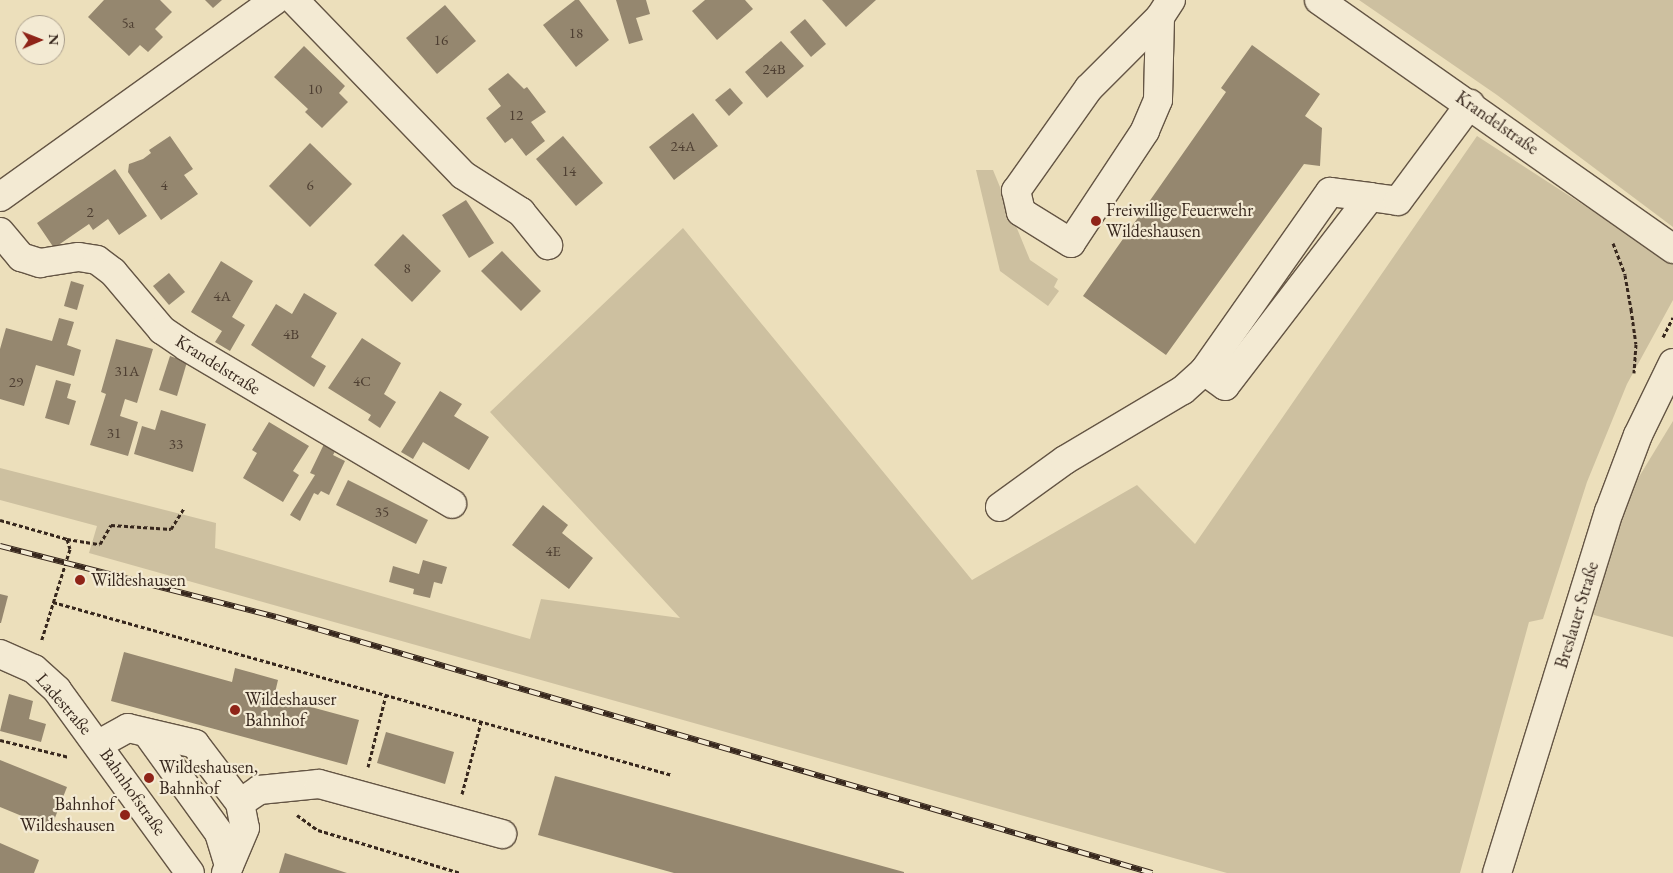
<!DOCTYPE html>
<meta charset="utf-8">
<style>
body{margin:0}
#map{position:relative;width:1673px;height:873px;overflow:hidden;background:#ecdfbb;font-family:"EB Garamond",serif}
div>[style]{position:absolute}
.green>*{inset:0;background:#cdc0a0}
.building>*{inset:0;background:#95876f}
.path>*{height:3px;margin-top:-1.5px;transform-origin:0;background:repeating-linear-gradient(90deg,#37271d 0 4px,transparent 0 6.5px)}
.roads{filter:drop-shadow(1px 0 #645544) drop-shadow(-1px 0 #645544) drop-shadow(0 1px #645544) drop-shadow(0 -1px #645544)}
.minor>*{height:28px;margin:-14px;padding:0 14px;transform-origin:14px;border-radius:14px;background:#f3ead3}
.rail>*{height:5.5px;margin-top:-2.75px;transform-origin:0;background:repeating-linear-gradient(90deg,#f3ead3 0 11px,#37271d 0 22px);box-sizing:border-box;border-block:1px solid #37271d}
.dots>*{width:14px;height:14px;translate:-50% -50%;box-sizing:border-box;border:2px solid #f3ead3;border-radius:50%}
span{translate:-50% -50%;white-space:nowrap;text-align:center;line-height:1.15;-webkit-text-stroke:4.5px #f3ead3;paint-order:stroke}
.number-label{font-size:15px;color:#4e3f32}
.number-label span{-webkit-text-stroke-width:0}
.street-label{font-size:18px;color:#37271d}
.poi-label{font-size:18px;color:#37271d}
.left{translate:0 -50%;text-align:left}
.right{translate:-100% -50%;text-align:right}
.north{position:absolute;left:15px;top:15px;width:50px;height:50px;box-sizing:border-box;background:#f3ead3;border:1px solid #a89c8a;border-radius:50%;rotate:89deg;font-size:14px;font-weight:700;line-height:20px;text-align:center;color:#37271d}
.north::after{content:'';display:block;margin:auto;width:18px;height:22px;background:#8f2418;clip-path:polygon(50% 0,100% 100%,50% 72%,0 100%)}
</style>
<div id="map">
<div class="green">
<i style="clip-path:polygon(1359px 0,1673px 0,1673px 227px,1497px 95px)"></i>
<i style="clip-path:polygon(1477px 136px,1673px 263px,1673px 300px,1627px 384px,1587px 482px,1543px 619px,1529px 622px,1460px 873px,1227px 873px,89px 553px,97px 526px,0 500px,0 468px,216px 523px,215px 548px,530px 639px,541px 599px,680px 618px,490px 412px,683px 228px,972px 580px,1137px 485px,1195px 544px)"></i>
<i style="clip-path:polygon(976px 170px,993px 170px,1030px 260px,1058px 279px,1054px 287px,1059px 291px,1048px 306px,1000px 271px)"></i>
<i style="clip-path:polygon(1673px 421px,1673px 637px,1587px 613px,1620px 508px)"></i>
</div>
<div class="building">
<i style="clip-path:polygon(104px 0,160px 0,172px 12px,155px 29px,163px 37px,148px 52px,140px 45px,129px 56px,88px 17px)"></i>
<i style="clip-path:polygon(205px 0,222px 0,213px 8px)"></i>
<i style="clip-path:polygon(575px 0,579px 0,609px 40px,576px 67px,543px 25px)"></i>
<i style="clip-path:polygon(616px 0,646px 0,650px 14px,636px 18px,643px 40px,629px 44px)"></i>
<i style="clip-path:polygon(705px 0,745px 0,753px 9px,717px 40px,692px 11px)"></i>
<i style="clip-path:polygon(822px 0,876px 0,846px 27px)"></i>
<i style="clip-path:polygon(445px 5px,476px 41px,437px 74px,406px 38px)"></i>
<i style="clip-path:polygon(805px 19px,826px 44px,811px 57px,790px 32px)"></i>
<i style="clip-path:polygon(781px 41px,804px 66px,767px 98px,745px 72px)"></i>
<i style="clip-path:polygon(1252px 45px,1320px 94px,1305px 116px,1322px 128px,1320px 166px,1304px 164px,1166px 355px,1083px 296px,1226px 92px,1221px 88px)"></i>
<i style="clip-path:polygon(304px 46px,345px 86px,339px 93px,348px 102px,322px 128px,305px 112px,308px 109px,274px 77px)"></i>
<i style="clip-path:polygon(508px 73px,524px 89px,527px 87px,546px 112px,531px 122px,545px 141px,526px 156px,512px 138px,505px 143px,486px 118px,501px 106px,488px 89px)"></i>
<i style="clip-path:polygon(730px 88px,743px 103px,729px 116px,715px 100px)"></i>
<i style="clip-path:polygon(693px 113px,718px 146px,674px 180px,649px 147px)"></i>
<i style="clip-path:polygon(170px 136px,193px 169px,184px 175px,198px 194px,161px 220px,128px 172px,129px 164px,143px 159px,151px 153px,149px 150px)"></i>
<i style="clip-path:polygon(563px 136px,603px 183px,576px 206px,536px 159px)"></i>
<i style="clip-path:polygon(310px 143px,352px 184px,310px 227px,269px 186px)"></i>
<i style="clip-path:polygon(115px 169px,147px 216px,119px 235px,108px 219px,93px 230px,89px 224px,54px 248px,37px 223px)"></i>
<i style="clip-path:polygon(466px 200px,494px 243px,469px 258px,442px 215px)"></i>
<i style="clip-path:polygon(403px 234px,441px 271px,412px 302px,374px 265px)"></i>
<i style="clip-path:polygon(502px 251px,541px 291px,521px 311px,481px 271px)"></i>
<i style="clip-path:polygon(221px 261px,253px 281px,232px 317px,245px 325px,230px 351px,215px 342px,222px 331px,191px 312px)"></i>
<i style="clip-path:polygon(169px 273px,185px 292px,169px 305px,153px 286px)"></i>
<i style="clip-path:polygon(71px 281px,84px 285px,77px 310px,64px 306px)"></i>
<i style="clip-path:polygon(304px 293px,337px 313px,311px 357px,326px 366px,314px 387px,251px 345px,276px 304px,292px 314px)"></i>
<i style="clip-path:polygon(59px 318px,74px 322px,67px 345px,81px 350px,74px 376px,36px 365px,24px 406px,0 399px,0 349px,6px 328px,52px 341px)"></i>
<i style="clip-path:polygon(362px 338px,401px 363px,384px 394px,396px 402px,380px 428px,368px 420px,371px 415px,328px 388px)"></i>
<i style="clip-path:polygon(116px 339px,153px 349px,137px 403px,125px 399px,120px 416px,138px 422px,128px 456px,90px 445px,106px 394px,101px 392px)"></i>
<i style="clip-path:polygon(170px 356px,187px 362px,177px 396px,159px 390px)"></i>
<i style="clip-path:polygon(56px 380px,71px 384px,67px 398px,76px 401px,69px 425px,45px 418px)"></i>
<i style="clip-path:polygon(440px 391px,462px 404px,454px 416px,489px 437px,469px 470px,423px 442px,413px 459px,401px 452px)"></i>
<i style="clip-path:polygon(161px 410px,206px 424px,193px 472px,134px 454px,142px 426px,155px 430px)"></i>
<i style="clip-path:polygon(269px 422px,309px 446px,293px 471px,299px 475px,283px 502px,243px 478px,257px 453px,252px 450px)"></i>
<i style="clip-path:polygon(325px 442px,337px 448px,333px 455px,345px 461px,329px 495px,321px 491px,318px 495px,314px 493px,300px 521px,290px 515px,315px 475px,310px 473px)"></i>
<i style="clip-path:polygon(348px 480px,428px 520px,416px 544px,336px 505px)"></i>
<i style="clip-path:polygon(543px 505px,568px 525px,562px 533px,593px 558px,569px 589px,512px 545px)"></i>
<i style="clip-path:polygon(423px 560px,447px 567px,442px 584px,434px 582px,430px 598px,413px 594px,414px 589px,389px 582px,393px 566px,419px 574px)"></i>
<i style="clip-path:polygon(0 594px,8px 596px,1px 623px,0 623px)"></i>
<i style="clip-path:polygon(124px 652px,232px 682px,235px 668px,278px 680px,274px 697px,359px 720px,347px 765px,111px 701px)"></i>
<i style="clip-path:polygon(9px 694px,33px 701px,29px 719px,46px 724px,41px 742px,0 731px)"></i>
<i style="clip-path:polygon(386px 732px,454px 752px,445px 784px,377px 763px)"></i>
<i style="clip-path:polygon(0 760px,67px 787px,51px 828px,0 807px)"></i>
<i style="clip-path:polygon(555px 776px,904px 872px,904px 873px,674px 873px,538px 835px)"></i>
<i style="clip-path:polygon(0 843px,39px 860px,34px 873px,0 873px)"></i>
<i style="clip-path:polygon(285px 853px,347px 873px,279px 873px)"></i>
</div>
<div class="path">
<i style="left:1613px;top:243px;width:34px;rotate:69deg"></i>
<i style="left:1625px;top:275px;width:35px;rotate:80deg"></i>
<i style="left:1631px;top:309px;width:35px;rotate:82deg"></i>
<i style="left:1636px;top:344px;width:29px;rotate:94deg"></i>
<i style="left:1663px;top:337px;width:22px;rotate:-63deg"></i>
<i style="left:0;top:520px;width:70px;rotate:15.8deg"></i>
<i style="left:67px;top:539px;width:10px;rotate:73deg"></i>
<i style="left:70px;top:549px;width:97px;rotate:107.3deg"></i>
<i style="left:67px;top:539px;width:33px;rotate:9deg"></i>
<i style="left:100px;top:544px;width:22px;rotate:-60deg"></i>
<i style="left:111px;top:525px;width:60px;rotate:3.8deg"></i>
<i style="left:171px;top:529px;width:25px;rotate:-58deg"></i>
<i style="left:53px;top:602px;width:643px;rotate:15.61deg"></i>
<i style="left:0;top:740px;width:71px;rotate:13.8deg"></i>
<i style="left:368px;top:767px;width:74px;rotate:-76deg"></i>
<i style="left:462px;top:794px;width:74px;rotate:-75.2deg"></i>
<i style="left:297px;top:815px;width:26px;rotate:36deg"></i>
<i style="left:318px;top:830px;width:148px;rotate:16.8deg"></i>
</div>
<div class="roads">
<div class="minor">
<i style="left:294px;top:0;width:243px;rotate:46deg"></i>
<i style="left:463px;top:175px;width:69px;rotate:32.5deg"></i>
<i style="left:521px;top:212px;width:43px;rotate:50.7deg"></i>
<i style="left:1319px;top:0;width:433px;rotate:35.1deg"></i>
<i style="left:1160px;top:17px;width:83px;rotate:91.4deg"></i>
<i style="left:1158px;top:100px;width:34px;rotate:113deg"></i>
<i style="left:1145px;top:131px;width:134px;rotate:123.5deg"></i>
<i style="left:1071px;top:243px;width:59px;rotate:-148.2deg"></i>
<i style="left:1021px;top:212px;width:22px;rotate:-103deg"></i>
<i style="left:1016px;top:191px;width:126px;rotate:-54.7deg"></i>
<i style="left:1089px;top:88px;width:100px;rotate:-45deg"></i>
<i style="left:1160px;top:17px;width:20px;rotate:-57deg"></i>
<i style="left:0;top:197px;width:338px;rotate:-35.6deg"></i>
<i style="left:1370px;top:197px;width:238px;rotate:127.5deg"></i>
<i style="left:1225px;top:386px;width:26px;rotate:-144deg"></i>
<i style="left:1204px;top:371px;width:219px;rotate:-54.9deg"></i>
<i style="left:1330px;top:192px;width:40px;rotate:7.1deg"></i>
<i style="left:1370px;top:197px;width:28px;rotate:8deg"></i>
<i style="left:1398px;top:201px;width:121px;rotate:-53.4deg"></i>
<i style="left:0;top:232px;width:33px;rotate:50deg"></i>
<i style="left:21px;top:257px;width:20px;rotate:18deg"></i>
<i style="left:40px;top:263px;width:39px;rotate:-9deg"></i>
<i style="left:79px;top:257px;width:18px;rotate:9deg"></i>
<i style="left:97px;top:260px;width:20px;rotate:37deg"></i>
<i style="left:113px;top:272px;width:76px;rotate:49.8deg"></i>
<i style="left:162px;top:330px;width:30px;rotate:34deg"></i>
<i style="left:187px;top:347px;width:308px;rotate:30.6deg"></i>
<i style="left:1000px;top:507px;width:80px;rotate:-35.9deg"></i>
<i style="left:1065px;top:460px;width:137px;rotate:-30.7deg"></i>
<i style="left:1183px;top:390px;width:28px;rotate:-42deg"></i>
<i style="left:0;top:654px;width:37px;rotate:24deg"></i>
<i style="left:34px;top:669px;width:31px;rotate:42deg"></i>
<i style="left:57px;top:690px;width:226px;rotate:54deg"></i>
<i style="left:147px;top:733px;width:123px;rotate:54.2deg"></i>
<i style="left:219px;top:833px;width:34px;rotate:73deg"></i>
<i style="left:99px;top:744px;width:33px;rotate:-29deg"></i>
<i style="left:128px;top:728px;width:69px;rotate:13.4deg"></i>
<i style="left:195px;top:744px;width:74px;rotate:52.7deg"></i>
<i style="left:240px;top:803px;width:25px;rotate:79deg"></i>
<i style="left:245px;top:828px;width:49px;rotate:112.9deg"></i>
<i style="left:240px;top:803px;width:23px;rotate:-34deg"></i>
<i style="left:259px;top:790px;width:60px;rotate:-5.7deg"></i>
<i style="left:319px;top:784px;width:190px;rotate:15.3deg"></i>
<i style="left:1497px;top:873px;width:378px;rotate:-72.8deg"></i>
<i style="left:1609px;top:512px;width:82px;rotate:-69.4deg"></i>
<i style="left:1638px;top:435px;width:80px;rotate:-64.1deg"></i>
</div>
</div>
<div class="rail">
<i style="left:0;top:546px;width:285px;rotate:14.4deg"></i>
<i style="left:276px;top:617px;width:913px;rotate:16.29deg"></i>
</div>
<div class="dots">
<i style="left:1096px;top:221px;background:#8f2418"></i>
<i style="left:80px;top:580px;background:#8f2418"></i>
<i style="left:235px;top:710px;background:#8f2418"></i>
<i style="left:149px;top:778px;background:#8f2418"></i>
<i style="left:125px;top:815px;background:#8f2418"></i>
</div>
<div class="number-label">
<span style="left:128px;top:23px">5a</span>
<span style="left:576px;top:33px">18</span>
<span style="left:441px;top:40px">16</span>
<span style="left:774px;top:69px">24B</span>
<span style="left:315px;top:89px">10</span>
<span style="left:516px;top:115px">12</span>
<span style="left:683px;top:146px">24A</span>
<span style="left:569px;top:171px">14</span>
<span style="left:164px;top:185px">4</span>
<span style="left:310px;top:185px">6</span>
<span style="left:90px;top:212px">2</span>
<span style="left:407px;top:268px">8</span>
<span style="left:222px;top:296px">4A</span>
<span style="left:291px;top:334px">4B</span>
<span style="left:127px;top:371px">31A</span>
<span style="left:362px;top:381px">4C</span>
<span style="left:16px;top:382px">29</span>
<span style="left:114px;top:433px">31</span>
<span style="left:176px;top:444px">33</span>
<span style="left:382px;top:512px">35</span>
<span style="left:553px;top:551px">4E</span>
</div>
<div class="street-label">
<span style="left:1497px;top:123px;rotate:35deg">Krandelstraße</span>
<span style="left:218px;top:365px;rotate:32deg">Krandelstraße</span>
<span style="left:1577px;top:615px;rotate:-73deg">Breslauer Straße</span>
<span style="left:64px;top:704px;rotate:49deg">Ladestraße</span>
<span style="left:133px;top:792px;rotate:55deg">Bahnhofstraße</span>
</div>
<div class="poi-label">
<span class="left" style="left:1106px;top:221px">Freiwillige Feuerwehr<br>Wildeshausen</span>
<span class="left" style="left:91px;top:580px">Wildeshausen</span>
<span class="left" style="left:245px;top:710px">Wildeshauser<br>Bahnhof</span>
<span class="left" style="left:159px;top:778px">Wildeshausen,<br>Bahnhof</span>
<span class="right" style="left:115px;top:815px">Bahnhof<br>Wildeshausen</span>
</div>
<div class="north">N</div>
</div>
